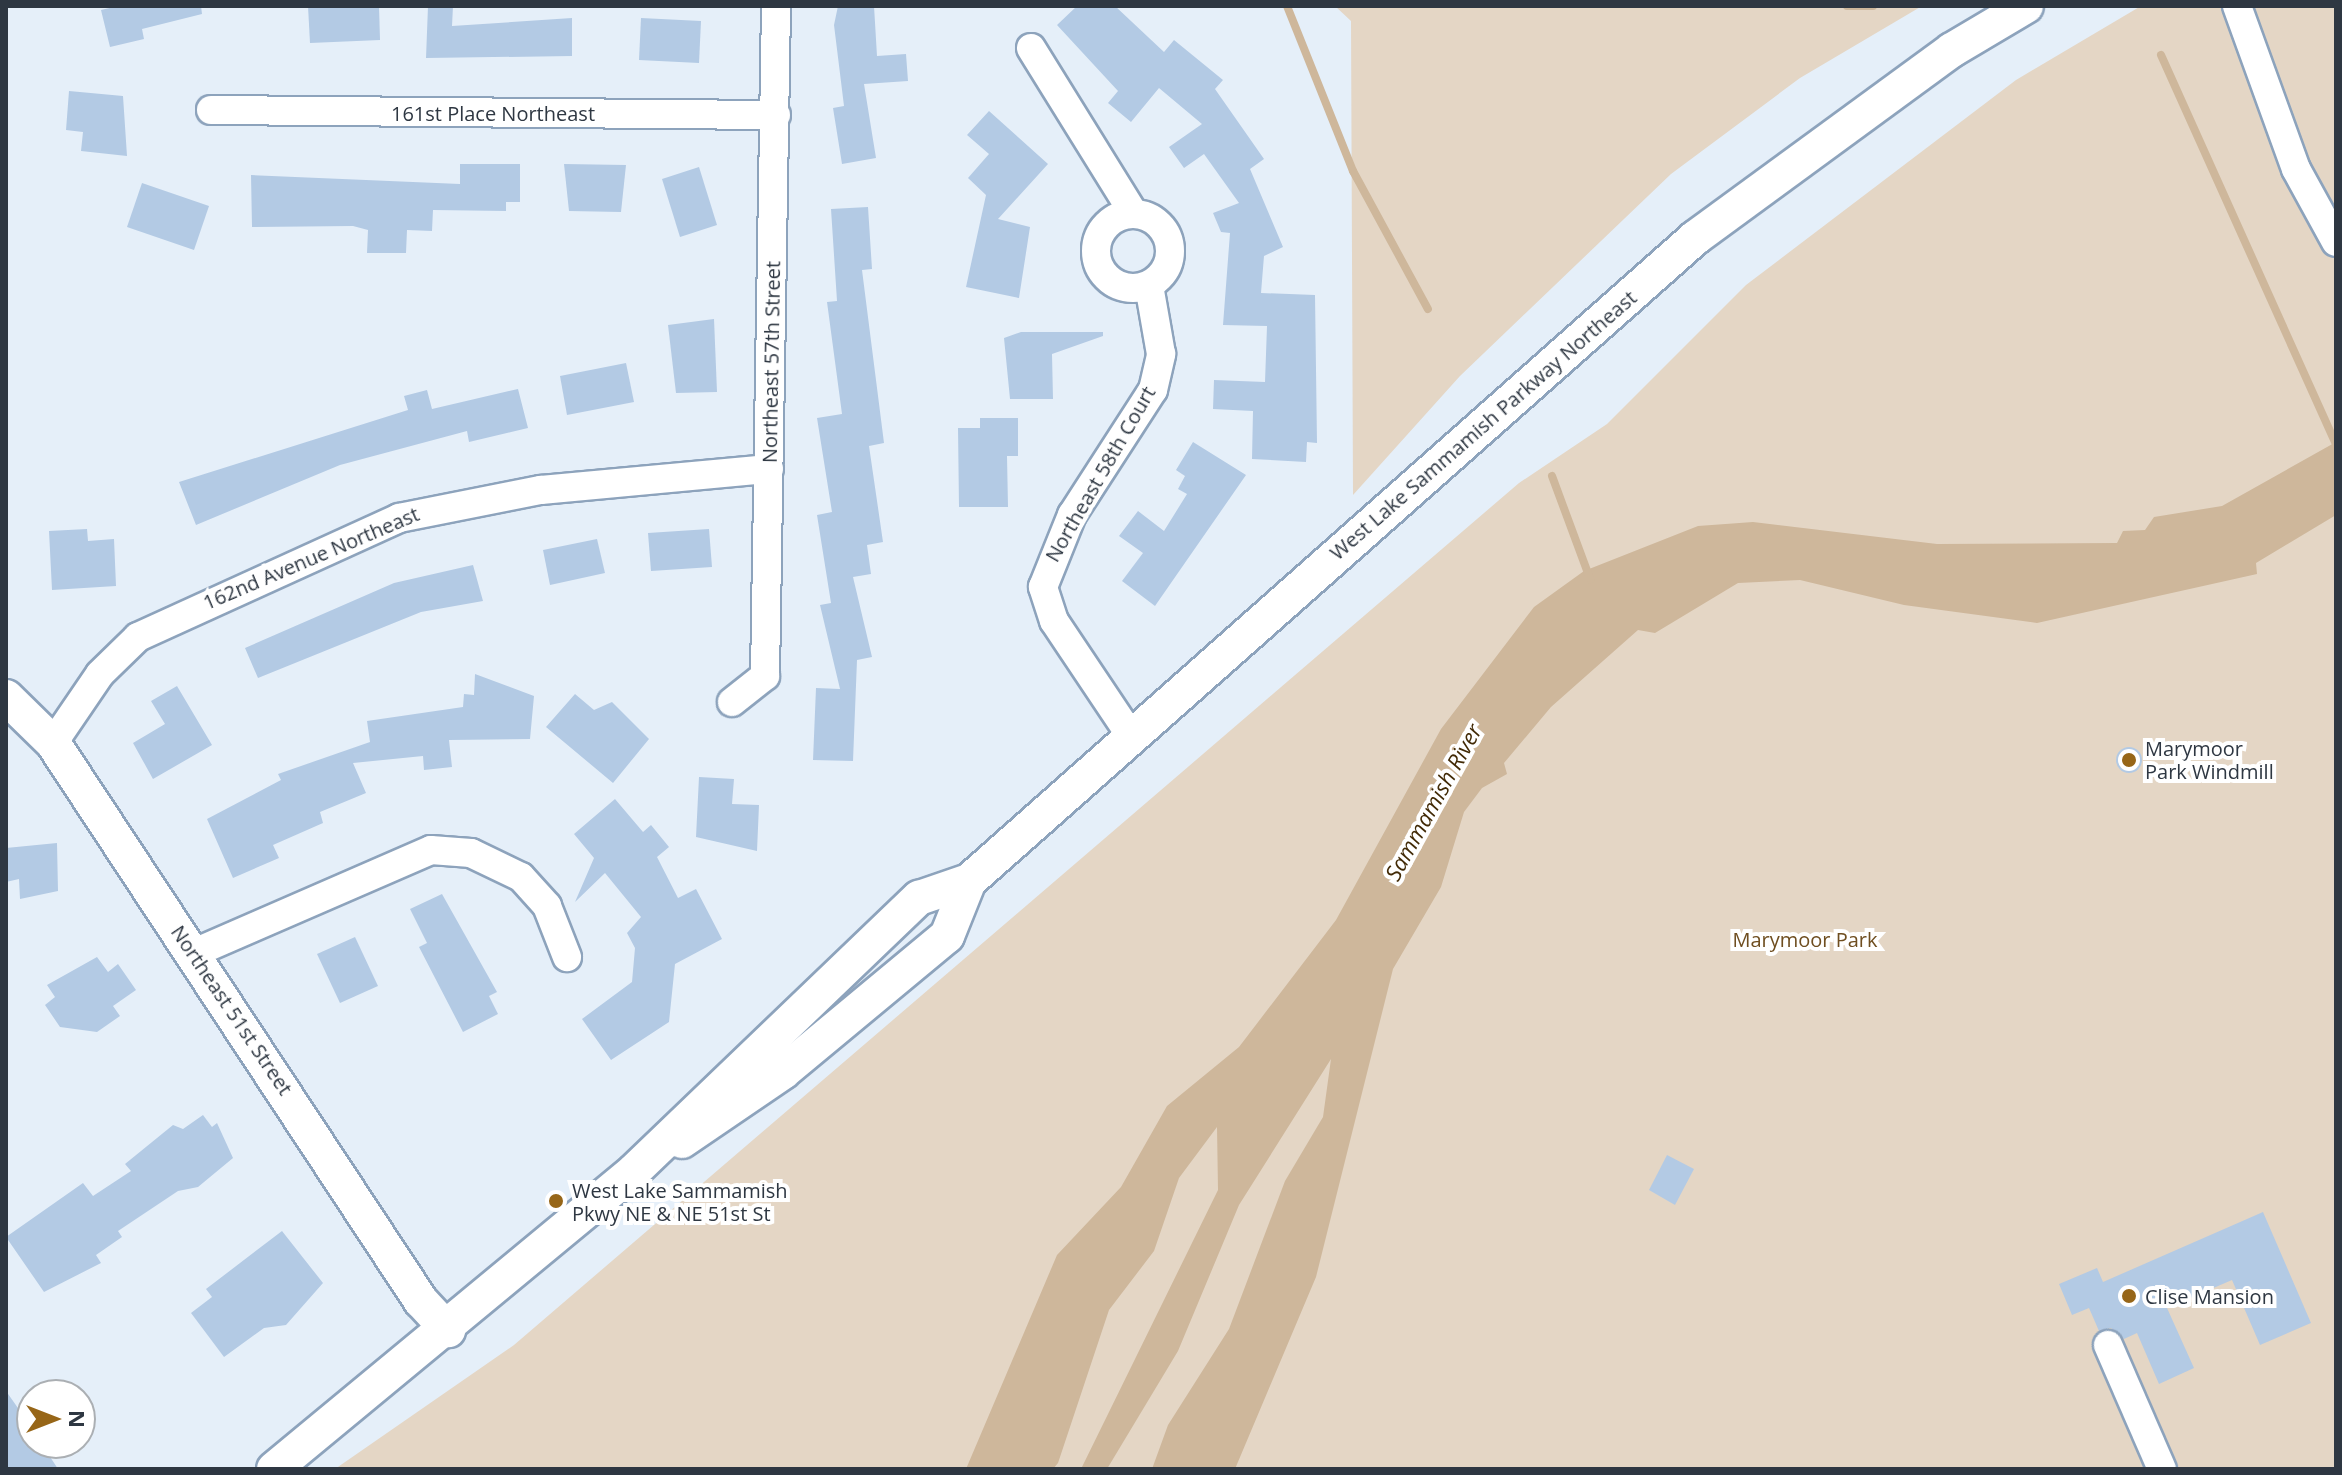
<!DOCTYPE html>
<style>
body{margin:0}
#map{position:relative;width:2342px;height:1475px;overflow:hidden;background:#e5eff9;font-family:"Open Sans",sans-serif}
div>[style]{position:absolute}
.green>*{inset:0;background:#e4d6c5}
.water>*{inset:0;background:#ceb79b}
.stream>*{height:8px;margin:-4px;padding:0 4px;transform-origin:4px;border-radius:4px;background:#ceb79b}
.building>*{inset:0;background:#b3cae4}
.round{border-radius:50%}
.roads{filter:drop-shadow(2px 0 #8da3bc) drop-shadow(-2px 0 #8da3bc) drop-shadow(0 2px #8da3bc) drop-shadow(0 -2px #8da3bc)}
.minor>*{height:28px;margin:-14px;padding:0 14px;transform-origin:14px;border-radius:14px;background:#fff}
.minor>.ring{margin:-14px;padding:0;box-sizing:content-box;background:none;border:28px solid #fff;border-radius:50%}
.major>*{height:34px;margin:-17px;padding:0 17px;transform-origin:17px;border-radius:17px;background:#fff}
.dots>*{width:22px;height:22px;translate:-50% -50%;box-sizing:border-box;border:4px solid #fff;border-radius:50%}
span{translate:-50% -50%;white-space:nowrap;text-align:center;line-height:1.15;-webkit-text-stroke:8px #fff;paint-order:stroke}
.street-label{font-size:20px;color:#2e3742}
.poi-label{font-size:20px;color:#2e3742}
.left{translate:0 -50%;text-align:left}
.park-label{font-size:20px;color:#6f4e20}
.water-label{font-size:22px;color:#422a06;font-style:italic}
.frame{position:absolute;inset:0;border:8px solid #2e3742;pointer-events:none}
.north{position:absolute;left:16px;top:1379px;width:80px;height:80px;box-sizing:border-box;background:#fff;border:2px solid #abafb3;border-radius:50%;rotate:90deg;font-size:22px;font-weight:700;line-height:32px;text-align:center;color:#2e3742}
.north::after{content:'';display:block;margin:auto;width:28px;height:36px;background:#976618;clip-path:polygon(50% 0,100% 100%,50% 72%,0 100%)}
</style>
<div id="map">
<div class="green">
<i style="clip-path:polygon(1335px 6px,1922px 6px,1800px 78px,1671px 174px,1460px 376px,1353px 495px,1351px 21px)"></i>
<i style="clip-path:polygon(2141px 6px,2336px 6px,2336px 1469px,335px 1469px,514px 1345px,1519px 483px,1607px 424px,1746px 285px,2016px 80px)"></i>
</div>
<div class="water">
<i style="clip-path:polygon(2336px 442px,2336px 515px,2256px 563px,2257px 574px,2037px 623px,1904px 605px,1800px 580px,1738px 583px,1655px 633px,1638px 630px,1551px 707px,1504px 763px,1507px 774px,1482px 788px,1464px 812px,1441px 887px,1393px 969px,1316px 1277px,1235px 1469px,1152px 1469px,1168px 1425px,1229px 1329px,1285px 1181px,1323px 1117px,1331px 1059px,1239px 1205px,1178px 1351px,1107px 1469px,1081px 1469px,1218px 1190px,1217px 1127px,1179px 1178px,1154px 1251px,1109px 1310px,1058px 1463px,1053px 1469px,966px 1469px,1057px 1255px,1121px 1187px,1167px 1106px,1239px 1047px,1336px 920px,1441px 729px,1534px 607px,1584px 571px,1698px 526px,1753px 522px,1937px 544px,2117px 543px,2123px 531px,2145px 530px,2154px 517px,2222px 506px)"></i>
</div>
<div class="stream">
<i style="left:1287px;top:6px;width:178px;rotate:68.2deg"></i>
<i style="left:1353px;top:171px;width:157px;rotate:61.5deg"></i>
<i style="left:1847px;top:6px;width:26px"></i>
<i style="left:2161px;top:55px;width:427px;rotate:65.8deg"></i>
<i style="left:1552px;top:476px;width:110px;rotate:69.7deg"></i>
</div>
<div class="building">
<i style="clip-path:polygon(118px 6px,201px 6px,202px 14px,142px 29px,144px 39px,110px 47px,101px 10px)"></i>
<i style="clip-path:polygon(308px 6px,379px 6px,380px 40px,310px 43px)"></i>
<i style="clip-path:polygon(428px 6px,453px 6px,452px 26px,572px 18px,572px 56px,426px 58px)"></i>
<i style="clip-path:polygon(838px 6px,874px 6px,877px 56px,906px 54px,908px 81px,864px 84px,876px 158px,842px 164px,833px 108px,844px 106px,834px 25px)"></i>
<i style="clip-path:polygon(1077px 6px,1115px 6px,1164px 52px,1174px 40px,1223px 80px,1215px 89px,1264px 159px,1250px 169px,1283px 247px,1264px 256px,1261px 293px,1315px 295px,1317px 443px,1307px 442px,1306px 462px,1252px 459px,1253px 411px,1213px 409px,1214px 380px,1265px 382px,1267px 326px,1223px 325px,1230px 233px,1221px 232px,1213px 213px,1239px 203px,1204px 154px,1184px 168px,1169px 147px,1202px 124px,1159px 88px,1131px 122px,1108px 103px,1118px 91px,1057px 25px)"></i>
<i style="clip-path:polygon(641px 18px,701px 21px,699px 63px,639px 60px)"></i>
<i style="clip-path:polygon(69px 91px,123px 96px,127px 156px,81px 151px,83px 132px,66px 130px)"></i>
<i style="clip-path:polygon(989px 111px,1048px 164px,998px 219px,1030px 227px,1019px 298px,966px 287px,986px 195px,968px 178px,989px 154px,967px 135px)"></i>
<i style="clip-path:polygon(460px 164px,520px 164px,520px 202px,506px 202px,506px 211px,433px 210px,432px 231px,407px 230px,406px 253px,367px 253px,368px 230px,353px 226px,252px 227px,251px 175px,460px 184px)"></i>
<i style="clip-path:polygon(564px 164px,626px 165px,621px 212px,569px 211px)"></i>
<i style="clip-path:polygon(699px 167px,717px 225px,680px 237px,662px 179px)"></i>
<i style="clip-path:polygon(142px 183px,209px 206px,194px 250px,127px 227px)"></i>
<i style="clip-path:polygon(868px 207px,872px 269px,862px 270px,884px 443px,869px 446px,883px 542px,867px 545px,871px 574px,853px 577px,872px 657px,857px 660px,853px 761px,813px 760px,816px 688px,840px 689px,820px 605px,831px 603px,817px 515px,832px 512px,817px 418px,842px 414px,827px 302px,837px 301px,831px 209px)"></i>
<i style="clip-path:polygon(714px 319px,717px 392px,676px 393px,668px 325px)"></i>
<i style="clip-path:polygon(1021px 332px,1103px 332px,1103px 336px,1052px 354px,1053px 399px,1010px 399px,1004px 338px)"></i>
<i style="clip-path:polygon(626px 363px,634px 402px,567px 415px,560px 376px)"></i>
<i style="clip-path:polygon(518px 389px,528px 428px,469px 442px,467px 431px,340px 465px,196px 525px,179px 482px,408px 410px,404px 396px,427px 390px,432px 409px)"></i>
<i style="clip-path:polygon(980px 418px,1018px 418px,1018px 456px,1007px 456px,1008px 507px,959px 507px,958px 428px,980px 428px)"></i>
<i style="clip-path:polygon(1193px 442px,1246px 475px,1155px 606px,1122px 581px,1143px 553px,1119px 536px,1138px 511px,1164px 531px,1187px 494px,1178px 489px,1185px 476px,1176px 470px)"></i>
<i style="clip-path:polygon(87px 529px,88px 541px,114px 539px,116px 586px,52px 590px,49px 531px)"></i>
<i style="clip-path:polygon(709px 529px,712px 567px,651px 571px,648px 533px)"></i>
<i style="clip-path:polygon(597px 539px,605px 573px,550px 585px,543px 550px)"></i>
<i style="clip-path:polygon(473px 565px,483px 601px,421px 612px,258px 678px,245px 648px,394px 583px)"></i>
<i style="clip-path:polygon(475px 674px,534px 696px,530px 739px,449px 740px,452px 767px,424px 770px,423px 756px,353px 763px,366px 793px,320px 812px,323px 823px,273px 845px,279px 858px,233px 878px,207px 819px,281px 780px,278px 774px,370px 742px,367px 721px,463px 707px,464px 694px,474px 695px)"></i>
<i style="clip-path:polygon(177px 686px,212px 745px,153px 779px,133px 743px,165px 724px,151px 701px)"></i>
<i style="clip-path:polygon(575px 694px,594px 710px,612px 702px,649px 739px,613px 783px,546px 727px)"></i>
<i class="round" style="left:2116px;top:747px;width:26px;height:26px"></i>
<i style="clip-path:polygon(699px 777px,734px 779px,732px 804px,759px 805px,757px 851px,696px 837px)"></i>
<i style="clip-path:polygon(615px 799px,643px 832px,651px 825px,669px 847px,657px 857px,678px 898px,696px 889px,722px 939px,675px 964px,669px 1022px,611px 1060px,582px 1019px,632px 982px,635px 948px,627px 933px,641px 917px,605px 873px,575px 902px,594px 858px,574px 834px)"></i>
<i style="clip-path:polygon(57px 843px,58px 891px,20px 899px,19px 879px,6px 882px,6px 848px)"></i>
<i style="clip-path:polygon(442px 894px,497px 992px,489px 996px,498px 1014px,463px 1032px,419px 947px,427px 943px,410px 909px)"></i>
<i style="clip-path:polygon(355px 937px,378px 986px,340px 1003px,317px 954px)"></i>
<i style="clip-path:polygon(97px 957px,108px 972px,118px 964px,136px 990px,113px 1006px,120px 1016px,97px 1032px,60px 1027px,45px 1005px,55px 997px,47px 985px)"></i>
<i style="clip-path:polygon(203px 1115px,212px 1127px,217px 1123px,233px 1158px,198px 1187px,178px 1191px,118px 1231px,122px 1237px,96px 1255px,101px 1263px,44px 1292px,6px 1237px,83px 1183px,93px 1196px,131px 1171px,125px 1164px,173px 1125px,183px 1129px)"></i>
<i style="clip-path:polygon(1667px 1155px,1694px 1169px,1675px 1205px,1649px 1190px)"></i>
<i style="clip-path:polygon(2263px 1212px,2311px 1323px,2260px 1345px,2232px 1280px,2167px 1308px,2194px 1368px,2159px 1384px,2137px 1333px,2124px 1339px,2111px 1328px,2099px 1331px,2089px 1308px,2072px 1315px,2059px 1284px,2097px 1268px,2103px 1282px)"></i>
<i style="clip-path:polygon(282px 1231px,323px 1283px,286px 1325px,264px 1328px,224px 1357px,191px 1313px,212px 1297px,206px 1289px)"></i>
<i style="clip-path:polygon(6px 1391px,32px 1428px,32px 1443px,41px 1443px,58px 1469px,6px 1469px)"></i>
</div>
<div class="roads">
<div class="minor">
<i style="left:2237px;top:6px;width:173px;rotate:70.1deg"></i>
<i style="left:2296px;top:169px;width:83px;rotate:61.3deg"></i>
<i style="left:1031px;top:48px;width:195px;rotate:58.2deg"></i>
<i style="left:211px;top:110px;width:565px;rotate:0.51deg"></i>
<i class="ring" style="left:1096px;top:214px;width:46px;height:46px"></i>
<i style="left:732px;top:702px;width:42px;rotate:-38.2deg"></i>
<i style="left:765px;top:676px;width:670px;rotate:-89.06deg"></i>
<i style="left:1131px;top:736px;width:138px;rotate:-123.8deg"></i>
<i style="left:1054px;top:621px;width:36px;rotate:-108deg"></i>
<i style="left:1043px;top:587px;width:78px;rotate:-68.1deg"></i>
<i style="left:1072px;top:515px;width:149px;rotate:-57.1deg"></i>
<i style="left:1153px;top:390px;width:37px;rotate:-77deg"></i>
<i style="left:1161px;top:354px;width:70px;rotate:-99.9deg"></i>
<i style="left:53px;top:743px;width:83px;rotate:-55.7deg"></i>
<i style="left:100px;top:674px;width:53px;rotate:-44.2deg"></i>
<i style="left:138px;top:637px;width:287px;rotate:-24.5deg"></i>
<i style="left:399px;top:518px;width:145px;rotate:-11.2deg"></i>
<i style="left:541px;top:490px;width:229px;rotate:-5.3deg"></i>
<i style="left:194px;top:953px;width:258px;rotate:-23.5deg"></i>
<i style="left:431px;top:850px;width:40px;rotate:4.3deg"></i>
<i style="left:471px;top:853px;width:55px;rotate:25.6deg"></i>
<i style="left:521px;top:877px;width:39px;rotate:48deg"></i>
<i style="left:547px;top:906px;width:55px;rotate:68.6deg"></i>
<i style="left:2108px;top:1345px;width:135px;rotate:66.5deg"></i>
</div>
<div class="major">
<i style="left:6px;top:697px;width:66px;rotate:44.4deg"></i>
<i style="left:53px;top:743px;width:668px;rotate:56.6deg"></i>
<i style="left:421px;top:1301px;width:40px;rotate:47deg"></i>
<i style="left:682px;top:1141px;width:122px;rotate:-34.3deg"></i>
<i style="left:783px;top:1072px;width:213px;rotate:-39.7deg"></i>
<i style="left:947px;top:936px;width:59px;rotate:-68.2deg"></i>
<i style="left:274px;top:1469px;width:467px;rotate:-39.6deg"></i>
<i style="left:634px;top:1171px;width:395px;rotate:-43.8deg"></i>
<i style="left:919px;top:898px;width:53px;rotate:-18.8deg"></i>
<i style="left:969px;top:881px;width:970px;rotate:-41.53deg"></i>
<i style="left:1695px;top:238px;width:318px;rotate:-36.2deg"></i>
<i style="left:1952px;top:50px;width:86px;rotate:-30.7deg"></i>
</div>
</div>
<div class="dots">
<i style="left:2129px;top:760px;background:#976618"></i>
<i style="left:556px;top:1201px;background:#976618"></i>
<i style="left:2129px;top:1296px;background:#976618"></i>
</div>
<div class="street-label">
<span style="left:493px;top:113px">161st Place Northeast</span>
<span style="left:771px;top:362px;rotate:-89deg">Northeast 57th Street</span>
<span style="left:1483px;top:425px;rotate:-41deg">West Lake Sammamish Parkway Northeast</span>
<span style="left:1100px;top:474px;rotate:-60deg">Northeast 58th Court</span>
<span style="left:311px;top:558px;rotate:-23deg">162nd Avenue Northeast</span>
<span style="left:232px;top:1010px;rotate:56deg">Northeast 51st Street</span>
</div>
<div class="poi-label">
<span class="left" style="left:2145px;top:760px">Marymoor<br>Park Windmill</span>
<span class="left" style="left:572px;top:1202px">West Lake Sammamish<br>Pkwy NE &amp; NE 51st St</span>
<span class="left" style="left:2145px;top:1296px">Clise Mansion</span>
</div>
<div class="park-label">
<span style="left:1805px;top:939px">Marymoor Park</span>
</div>
<div class="water-label">
<span style="left:1433px;top:802px;rotate:-61deg">Sammamish River</span>
</div>
<div class="frame"></div>
<div class="north">N</div>
</div>
